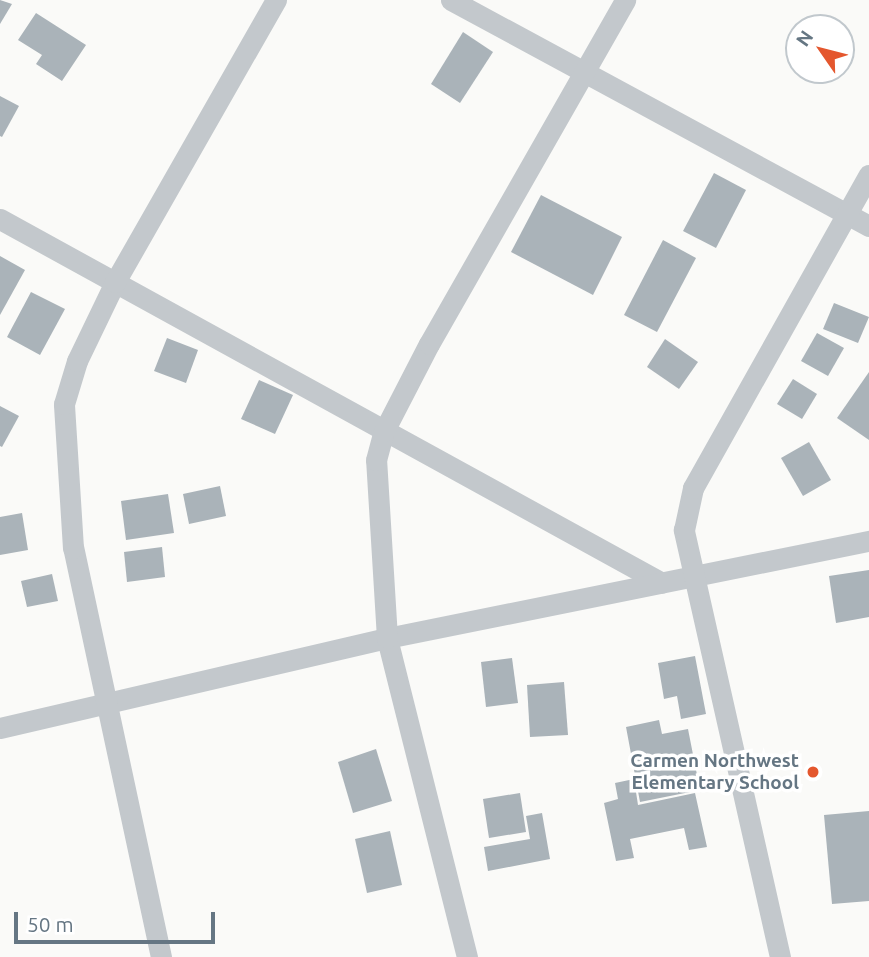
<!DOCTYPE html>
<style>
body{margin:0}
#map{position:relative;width:869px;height:957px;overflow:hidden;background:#fafaf8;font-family:Ubuntu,sans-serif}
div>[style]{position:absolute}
.building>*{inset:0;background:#aab3b9}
.minor>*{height:21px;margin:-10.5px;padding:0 10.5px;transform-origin:10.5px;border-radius:10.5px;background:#c3c8cc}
.dots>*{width:19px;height:19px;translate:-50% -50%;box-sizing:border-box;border:4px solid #fff;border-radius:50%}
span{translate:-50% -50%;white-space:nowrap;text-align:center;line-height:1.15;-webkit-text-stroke:7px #fff;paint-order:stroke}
.poi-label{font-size:19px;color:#657683;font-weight:700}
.right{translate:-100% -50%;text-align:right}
.north{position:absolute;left:785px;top:14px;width:70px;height:70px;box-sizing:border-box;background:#fff;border:2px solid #c1c8cd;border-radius:50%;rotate:305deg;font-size:19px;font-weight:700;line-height:28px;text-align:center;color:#657683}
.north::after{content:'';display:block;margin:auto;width:24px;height:32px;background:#e4572e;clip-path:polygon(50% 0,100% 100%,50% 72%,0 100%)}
.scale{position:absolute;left:14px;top:912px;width:201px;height:32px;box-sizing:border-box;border:4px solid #657683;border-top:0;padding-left:9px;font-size:21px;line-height:24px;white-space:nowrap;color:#657683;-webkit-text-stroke:5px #fff;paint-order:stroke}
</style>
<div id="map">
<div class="building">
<i style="clip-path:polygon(0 0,12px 4px,0 24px)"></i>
<i style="clip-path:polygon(36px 13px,86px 45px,62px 81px,36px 64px,42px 55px,18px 40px)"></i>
<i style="clip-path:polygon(463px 32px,493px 52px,460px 103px,431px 84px)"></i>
<i style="clip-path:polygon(0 96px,19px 106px,2px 137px,0 136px)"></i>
<i style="clip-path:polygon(714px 173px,746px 190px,716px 248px,683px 231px)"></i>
<i style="clip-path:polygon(541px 195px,622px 237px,593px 295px,511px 252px)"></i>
<i style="clip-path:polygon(663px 240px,696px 258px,657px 332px,624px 315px)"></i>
<i style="clip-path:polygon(0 256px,25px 270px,0 315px)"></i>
<i style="clip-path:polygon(31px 292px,65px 309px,40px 355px,7px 337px)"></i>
<i style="clip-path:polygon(834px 303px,869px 317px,858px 343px,823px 329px)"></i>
<i style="clip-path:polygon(817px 333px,844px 348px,828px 376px,801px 361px)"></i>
<i style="clip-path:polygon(167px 338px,198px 350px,186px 383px,154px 371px)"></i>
<i style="clip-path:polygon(665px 339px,698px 362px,679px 389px,647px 367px)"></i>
<i style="clip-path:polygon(869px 372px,869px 440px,837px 418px)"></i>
<i style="clip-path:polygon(793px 379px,817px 394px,802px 419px,777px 404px)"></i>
<i style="clip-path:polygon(259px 380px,293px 395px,275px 434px,241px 419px)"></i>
<i style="clip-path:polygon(0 406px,19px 416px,2px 447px,0 446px)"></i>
<i style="clip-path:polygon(809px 442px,831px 480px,803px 496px,781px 458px)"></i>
<i style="clip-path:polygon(220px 486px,226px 516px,189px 524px,183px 494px)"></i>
<i style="clip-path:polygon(168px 494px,174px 533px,126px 540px,121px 501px)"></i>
<i style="clip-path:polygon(22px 513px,28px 550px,0 555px,0 517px)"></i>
<i style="clip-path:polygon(162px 547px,165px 577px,127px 582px,124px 552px)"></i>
<i style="clip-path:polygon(869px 570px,869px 617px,836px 623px,829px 576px)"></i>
<i style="clip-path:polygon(52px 574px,58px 601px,27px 607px,21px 581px)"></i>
<i style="clip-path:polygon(695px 656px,706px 714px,681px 719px,677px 696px,664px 699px,658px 663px)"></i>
<i style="clip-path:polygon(512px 658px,518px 703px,486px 707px,481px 662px)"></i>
<i style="clip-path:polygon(564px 682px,568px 735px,530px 737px,527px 685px)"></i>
<i style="clip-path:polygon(659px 720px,662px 734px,688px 729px,700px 790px,640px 802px,626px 727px)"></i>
<i style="clip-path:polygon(376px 749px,392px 801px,353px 813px,338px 762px)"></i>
<i style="clip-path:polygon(634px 779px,638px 805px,695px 793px,707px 847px,689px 850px,684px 828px,630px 839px,634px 858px,616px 861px,604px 803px,618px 799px,615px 783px)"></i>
<i style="clip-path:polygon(520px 793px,526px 832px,489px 838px,483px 799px)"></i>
<i style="clip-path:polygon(869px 811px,869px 901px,832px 904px,824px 815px)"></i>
<i style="clip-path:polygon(542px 813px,550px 859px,488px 871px,484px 847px,530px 839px,526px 816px)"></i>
<i style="clip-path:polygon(390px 831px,402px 885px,367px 893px,355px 839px)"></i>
</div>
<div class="minor">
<i style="left:451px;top:0;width:475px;rotate:28.4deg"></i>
<i style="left:0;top:219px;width:755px;rotate:28.8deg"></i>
<i style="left:0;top:728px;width:397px;rotate:-13.1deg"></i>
<i style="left:387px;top:638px;width:492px;rotate:-11.4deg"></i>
<i style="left:161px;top:957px;width:418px;rotate:-102.1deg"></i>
<i style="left:73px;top:548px;width:144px;rotate:-93.6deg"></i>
<i style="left:64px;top:404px;width:45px;rotate:-73.2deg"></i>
<i style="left:77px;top:361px;width:88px;rotate:-64.3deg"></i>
<i style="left:115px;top:282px;width:325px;rotate:-60.3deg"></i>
<i style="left:467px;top:957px;width:329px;rotate:-104.1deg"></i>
<i style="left:387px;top:638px;width:178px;rotate:-93.5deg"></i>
<i style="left:376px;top:460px;width:30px;rotate:-75deg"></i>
<i style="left:384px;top:431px;width:98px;rotate:-62.7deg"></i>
<i style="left:429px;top:344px;width:396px;rotate:-60.3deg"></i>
<i style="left:780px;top:957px;width:438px;rotate:-102.7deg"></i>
<i style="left:684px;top:530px;width:43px;rotate:-77.9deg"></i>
<i style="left:693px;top:488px;width:359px;rotate:-60.7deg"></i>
</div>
<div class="dots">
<i style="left:813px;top:772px;background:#e4572e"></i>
</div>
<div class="poi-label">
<span class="right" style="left:799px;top:772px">Carmen Northwest<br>Elementary School</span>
</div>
<div class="north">N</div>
<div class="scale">50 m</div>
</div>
